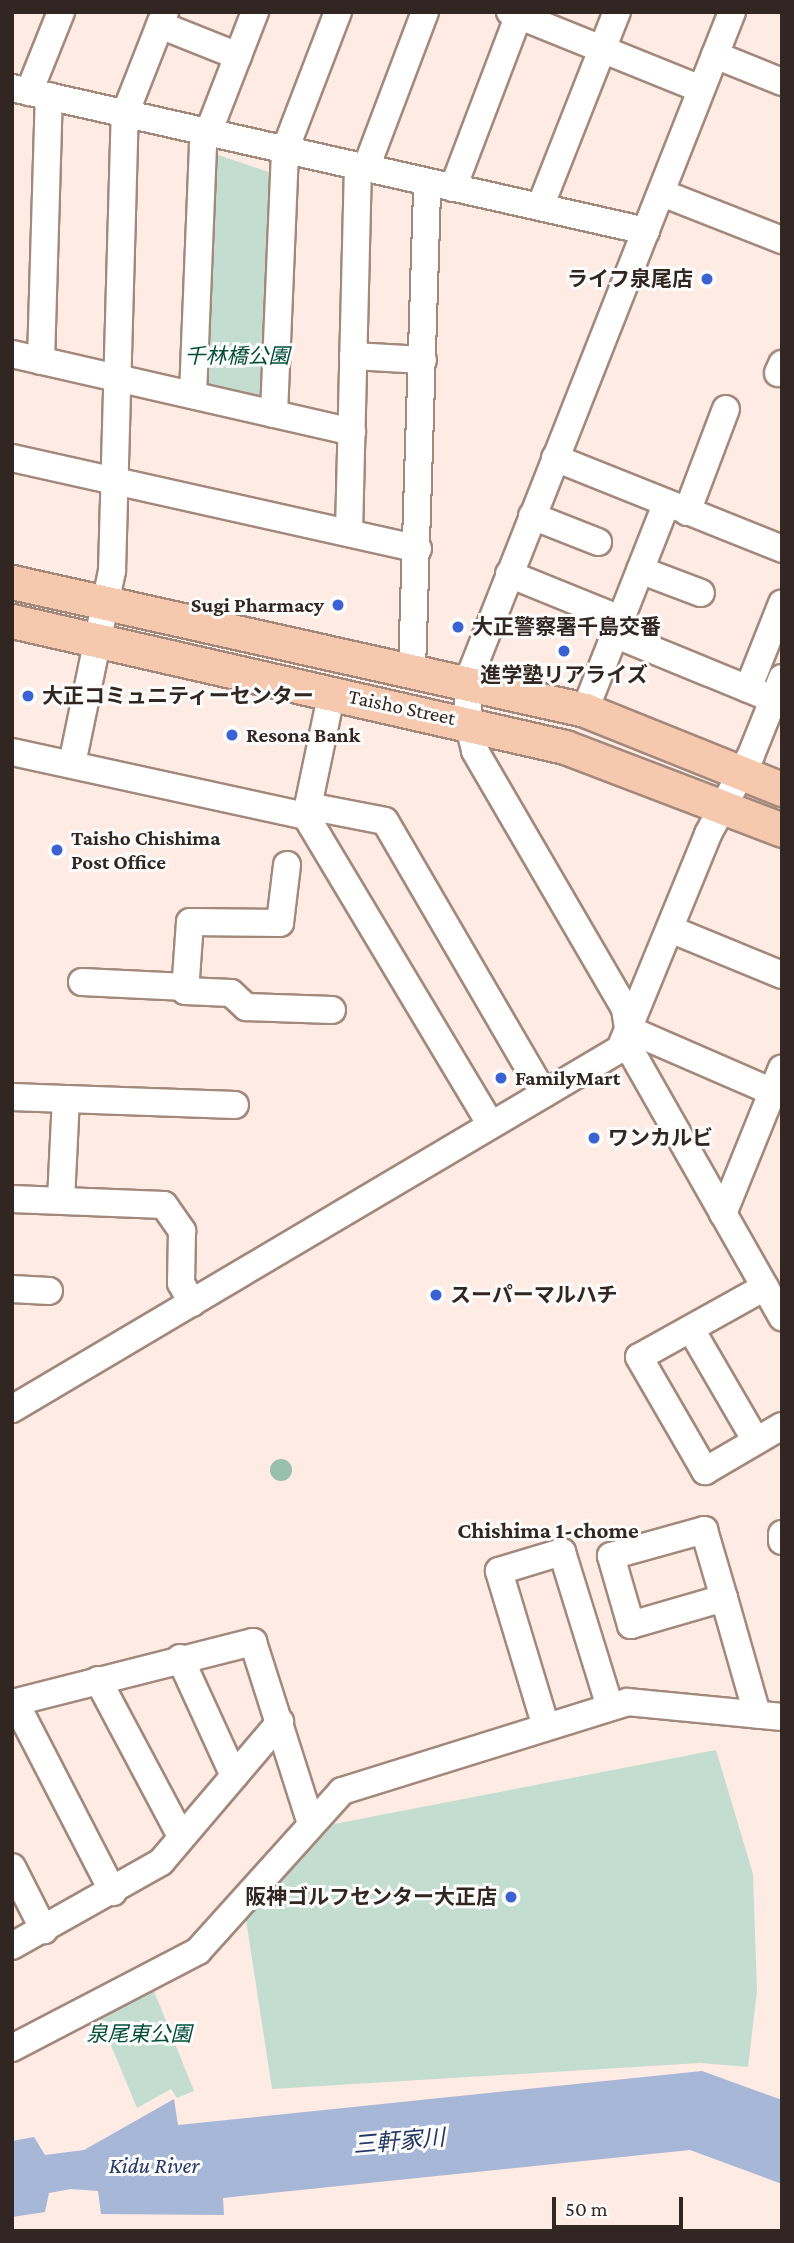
<!DOCTYPE html>
<meta charset="utf-8">
<style>
body{margin:0}
#map{position:relative;width:794px;height:2243px;overflow:hidden;background:#feebe3;font-family:"Crimson Pro","Noto Sans JP",serif}
div>[style]{position:absolute}
.green>*{inset:0;background:#c3ded1}
.forest>*{inset:0;background:#98c0ad}
.round{border-radius:50%}
.water>*{inset:0;background:#a7b7d7}
.roads{filter:drop-shadow(2px 0 #a3887c) drop-shadow(-2px 0 #a3887c) drop-shadow(0 2px #a3887c) drop-shadow(0 -2px #a3887c)}
.minor>*{height:26px;margin:-13px;padding:0 13px;transform-origin:13px;border-radius:13px;background:#fff}
.major>*{height:33px;margin:-16.5px;padding:0 16.5px;transform-origin:16.5px;border-radius:16.5px;background:#f6c9af}
.dots>*{width:19px;height:19px;translate:-50% -50%;box-sizing:border-box;border:4px solid #fcfcfc;border-radius:50%}
span{translate:-50% -50%;white-space:nowrap;text-align:center;line-height:1.15;-webkit-text-stroke:6px #fcfcfc;paint-order:stroke}
.poi-label{font-size:21px;color:#312621;font-weight:700}
.right{translate:-100% -50%;text-align:right}
.left{translate:0 -50%;text-align:left}
.park-label{font-size:21px;color:#004e36;font-style:italic}
.street-label{font-size:21px;color:#312621}
.neighbourhood-label{font-size:23px;color:#312621;font-weight:700}
.water-label{font-size:23px;color:#243763;font-style:italic}
.frame{position:absolute;inset:0;border:14px solid #312621;pointer-events:none}
.scale{position:absolute;left:552px;top:2197px;width:131px;height:32px;box-sizing:border-box;border:4px solid #312621;border-top:0;padding-left:9px;font-size:21px;line-height:24px;white-space:nowrap;color:#312621;-webkit-text-stroke:5px #fcfcfc;paint-order:stroke}
</style>
<div id="map">
<div class="green">
<i style="clip-path:polygon(218px 155px,272px 173px,266px 398px,260px 400px,213px 390px,205px 381px,212px 161px)"></i>
<i style="clip-path:polygon(716px 1750px,753px 1874px,757px 1991px,748px 2067px,700px 2063px,272px 2089px,246px 1920px,334px 1824px)"></i>
<i style="clip-path:polygon(154px 1991px,194px 2091px,177px 2098px,171px 2089px,137px 2108px,100px 2019px)"></i>
</div>
<div class="forest">
<i class="round" style="left:270px;top:1459px;width:22px;height:22px"></i>
</div>
<div class="water">
<i style="clip-path:polygon(702px 2071px,782px 2100px,782px 2184px,690px 2150px,223px 2198px,224px 2215px,101px 2214px,98px 2191px,71px 2189px,49px 2193px,45px 2212px,12px 2217px,12px 2141px,34px 2137px,45px 2155px,84px 2150px,174px 2099px,178px 2125px)"></i>
</div>
<div class="roads">
<div class="minor">
<i style="left:510px;top:12px;width:206px;rotate:22deg"></i>
<i style="left:732px;top:12px;width:719px;rotate:111.54deg"></i>
<i style="left:468px;top:681px;width:41px;rotate:90deg"></i>
<i style="left:468px;top:722px;width:30px;rotate:76deg"></i>
<i style="left:475px;top:751px;width:298px;rotate:59.8deg"></i>
<i style="left:625px;top:1009px;width:45px;rotate:81deg"></i>
<i style="left:632px;top:1053px;width:304px;rotate:60.4deg"></i>
<i style="left:160px;top:25px;width:84px;rotate:21.7deg"></i>
<i style="left:715px;top:55px;width:72px;rotate:21.9deg"></i>
<i style="left:12px;top:88px;width:650px;rotate:12.71deg"></i>
<i style="left:29px;top:92px;width:86px;rotate:-68.2deg"></i>
<i style="left:366px;top:168px;width:167px;rotate:-69.3deg"></i>
<i style="left:453px;top:188px;width:188px;rotate:-69.2deg"></i>
<i style="left:662px;top:193px;width:129px;rotate:21.4deg"></i>
<i style="left:540px;top:207px;width:210px;rotate:-68.5deg"></i>
<i style="left:12px;top:354px;width:349px;rotate:12.9deg"></i>
<i style="left:353px;top:356px;width:70px;rotate:3.3deg"></i>
<i style="left:41px;top:361px;width:265px;rotate:-88.3deg"></i>
<i style="left:778px;top:373px;width:10px;rotate:-66deg"></i>
<i style="left:193px;top:395px;width:249px;rotate:-87.7deg"></i>
<i style="left:203px;top:146px;width:144px;rotate:-68.8deg"></i>
<i style="left:274px;top:414px;width:264px;rotate:-87.6deg"></i>
<i style="left:285px;top:150px;width:148px;rotate:-69deg"></i>
<i style="left:12px;top:458px;width:416px;rotate:12.6deg"></i>
<i style="left:555px;top:458px;width:245px;rotate:21.8deg"></i>
<i style="left:687px;top:512px;width:110px;rotate:-69.3deg"></i>
<i style="left:532px;top:516px;width:71px;rotate:21.5deg"></i>
<i style="left:349px;top:533px;width:367px;rotate:-88.6deg"></i>
<i style="left:640px;top:570px;width:65px;rotate:20.7deg"></i>
<i style="left:509px;top:574px;width:120px;rotate:22.1deg"></i>
<i style="left:614px;top:634px;width:182px;rotate:22.3deg"></i>
<i style="left:412px;top:669px;width:487px;rotate:-88.2deg"></i>
<i style="left:748px;top:689px;width:92px;rotate:-68.4deg"></i>
<i style="left:585px;top:710px;width:221px;rotate:-68.5deg"></i>
<i style="left:12px;top:752px;width:301px;rotate:12.3deg"></i>
<i style="left:306px;top:816px;width:360px;rotate:59.1deg"></i>
<i style="left:72px;top:764px;width:197px;rotate:-78.3deg"></i>
<i style="left:112px;top:571px;width:457px;rotate:-88.4deg"></i>
<i style="left:125px;top:114px;width:110px;rotate:-68.6deg"></i>
<i style="left:308px;top:806px;width:78px;rotate:11deg"></i>
<i style="left:385px;top:821px;width:316px;rotate:59.8deg"></i>
<i style="left:306px;top:816px;width:127px;rotate:-78.2deg"></i>
<i style="left:287px;top:865px;width:58px;rotate:96.9deg"></i>
<i style="left:280px;top:923px;width:90px;rotate:-179.4deg"></i>
<i style="left:190px;top:922px;width:69px;rotate:94.1deg"></i>
<i style="left:185px;top:991px;width:46px;rotate:2.5deg"></i>
<i style="left:231px;top:993px;width:21px;rotate:43deg"></i>
<i style="left:246px;top:1007px;width:86px;rotate:2deg"></i>
<i style="left:670px;top:929px;width:121px;rotate:22.3deg"></i>
<i style="left:82px;top:982px;width:104px;rotate:2.8deg"></i>
<i style="left:630px;top:1030px;width:166px;rotate:23.5deg"></i>
<i style="left:12px;top:1097px;width:54px;rotate:2.1deg"></i>
<i style="left:12px;top:1199px;width:152px;rotate:2.3deg"></i>
<i style="left:164px;top:1205px;width:32px;rotate:55deg"></i>
<i style="left:182px;top:1231px;width:52px;rotate:91.1deg"></i>
<i style="left:181px;top:1283px;width:23px;rotate:61deg"></i>
<i style="left:61px;top:1200px;width:101px;rotate:-87.2deg"></i>
<i style="left:66px;top:1099px;width:169px;rotate:2deg"></i>
<i style="left:723px;top:1214px;width:157px;rotate:-68deg"></i>
<i style="left:765px;top:1287px;width:144px;rotate:150.9deg"></i>
<i style="left:639px;top:1357px;width:132px;rotate:59.9deg"></i>
<i style="left:705px;top:1471px;width:89px;rotate:-30.3deg"></i>
<i style="left:12px;top:1289px;width:37px;rotate:3deg"></i>
<i style="left:692px;top:1331px;width:127px;rotate:59.8deg"></i>
<i style="left:12px;top:1409px;width:707px;rotate:-30.63deg"></i>
<i style="left:620px;top:1049px;width:232px;rotate:-67.7deg"></i>
<i style="left:708px;top:834px;width:90px;rotate:-61.4deg"></i>
<i style="left:751px;top:755px;width:83px;rotate:-68.1deg"></i>
<i style="left:782px;top:1534px;width:7px;rotate:90deg"></i>
<i style="left:724px;top:1598px;width:97px;rotate:163.8deg"></i>
<i style="left:631px;top:1625px;width:72px;rotate:-106.2deg"></i>
<i style="left:611px;top:1556px;width:97px;rotate:-15.6deg"></i>
<i style="left:704px;top:1530px;width:71px;rotate:73.6deg"></i>
<i style="left:724px;top:1598px;width:121px;rotate:74.1deg"></i>
<i style="left:180px;top:1658px;width:130px;rotate:65.4deg"></i>
<i style="left:98px;top:1680px;width:177px;rotate:62deg"></i>
<i style="left:15px;top:1702px;width:214px;rotate:62.7deg"></i>
<i style="left:12px;top:1703px;width:249px;rotate:-14.2deg"></i>
<i style="left:253px;top:1642px;width:188px;rotate:72.3deg"></i>
<i style="left:546px;top:1727px;width:163px;rotate:-106.8deg"></i>
<i style="left:499px;top:1571px;width:66px;rotate:-16.8deg"></i>
<i style="left:562px;top:1552px;width:162px;rotate:72.8deg"></i>
<i style="left:12px;top:1867px;width:71px;rotate:63.1deg"></i>
<i style="left:12px;top:1946px;width:171px;rotate:-29.4deg"></i>
<i style="left:161px;top:1862px;width:184px;rotate:-49.6deg"></i>
<i style="left:12px;top:2048px;width:210px;rotate:-27.5deg"></i>
<i style="left:198px;top:1951px;width:215px;rotate:-48deg"></i>
<i style="left:342px;top:1791px;width:299px;rotate:-17.3deg"></i>
<i style="left:627px;top:1702px;width:156px;rotate:5.5deg"></i>
</div>
<div class="major">
<i style="left:12px;top:582px;width:587px;rotate:12.59deg"></i>
<i style="left:585px;top:710px;width:212px;rotate:21.9deg"></i>
<i style="left:12px;top:621px;width:567px;rotate:12.84deg"></i>
<i style="left:565px;top:747px;width:232px;rotate:20.9deg"></i>
</div>
</div>
<div class="dots">
<i style="left:707px;top:279px;background:#3a62d3"></i>
<i style="left:338px;top:605px;background:#3a62d3"></i>
<i style="left:458px;top:627px;background:#3a62d3"></i>
<i style="left:564px;top:651px;background:#3a62d3"></i>
<i style="left:28px;top:696px;background:#3a62d3"></i>
<i style="left:232px;top:735px;background:#3a62d3"></i>
<i style="left:57px;top:850px;background:#3a62d3"></i>
<i style="left:501px;top:1078px;background:#3a62d3"></i>
<i style="left:594px;top:1138px;background:#3a62d3"></i>
<i style="left:436px;top:1295px;background:#3a62d3"></i>
<i style="left:511px;top:1897px;background:#3a62d3"></i>
</div>
<div class="poi-label">
<span class="right" style="left:693px;top:279px">ライフ泉尾店</span>
<span class="right" style="left:324px;top:605px">Sugi Pharmacy</span>
<span class="left" style="left:472px;top:627px">大正警察署千島交番</span>
<span style="left:564px;top:675px">進学塾リアライズ</span>
<span class="left" style="left:42px;top:696px">大正コミュニティーセンター</span>
<span class="left" style="left:246px;top:735px">Resona Bank</span>
<span class="left" style="left:71px;top:850px">Taisho Chishima<br>Post Office</span>
<span class="left" style="left:515px;top:1078px">FamilyMart</span>
<span class="left" style="left:608px;top:1138px">ワンカルビ</span>
<span class="left" style="left:450px;top:1295px">スーパーマルハチ</span>
<span class="right" style="left:497px;top:1897px">阪神ゴルフセンター大正店</span>
</div>
<div class="park-label">
<span style="left:237px;top:356px">千林橋公園</span>
<span style="left:139px;top:2034px">泉尾東公園</span>
</div>
<div class="street-label">
<span style="left:402px;top:707px;rotate:12deg">Taisho Street</span>
</div>
<div class="neighbourhood-label">
<span style="left:548px;top:1530px">Chishima 1-chome</span>
</div>
<div class="water-label">
<span style="left:399px;top:2141px;rotate:-5deg">三軒家川</span>
<span style="left:154px;top:2165px">Kidu River</span>
</div>
<div class="frame"></div>
<div class="scale">50 m</div>
</div>
